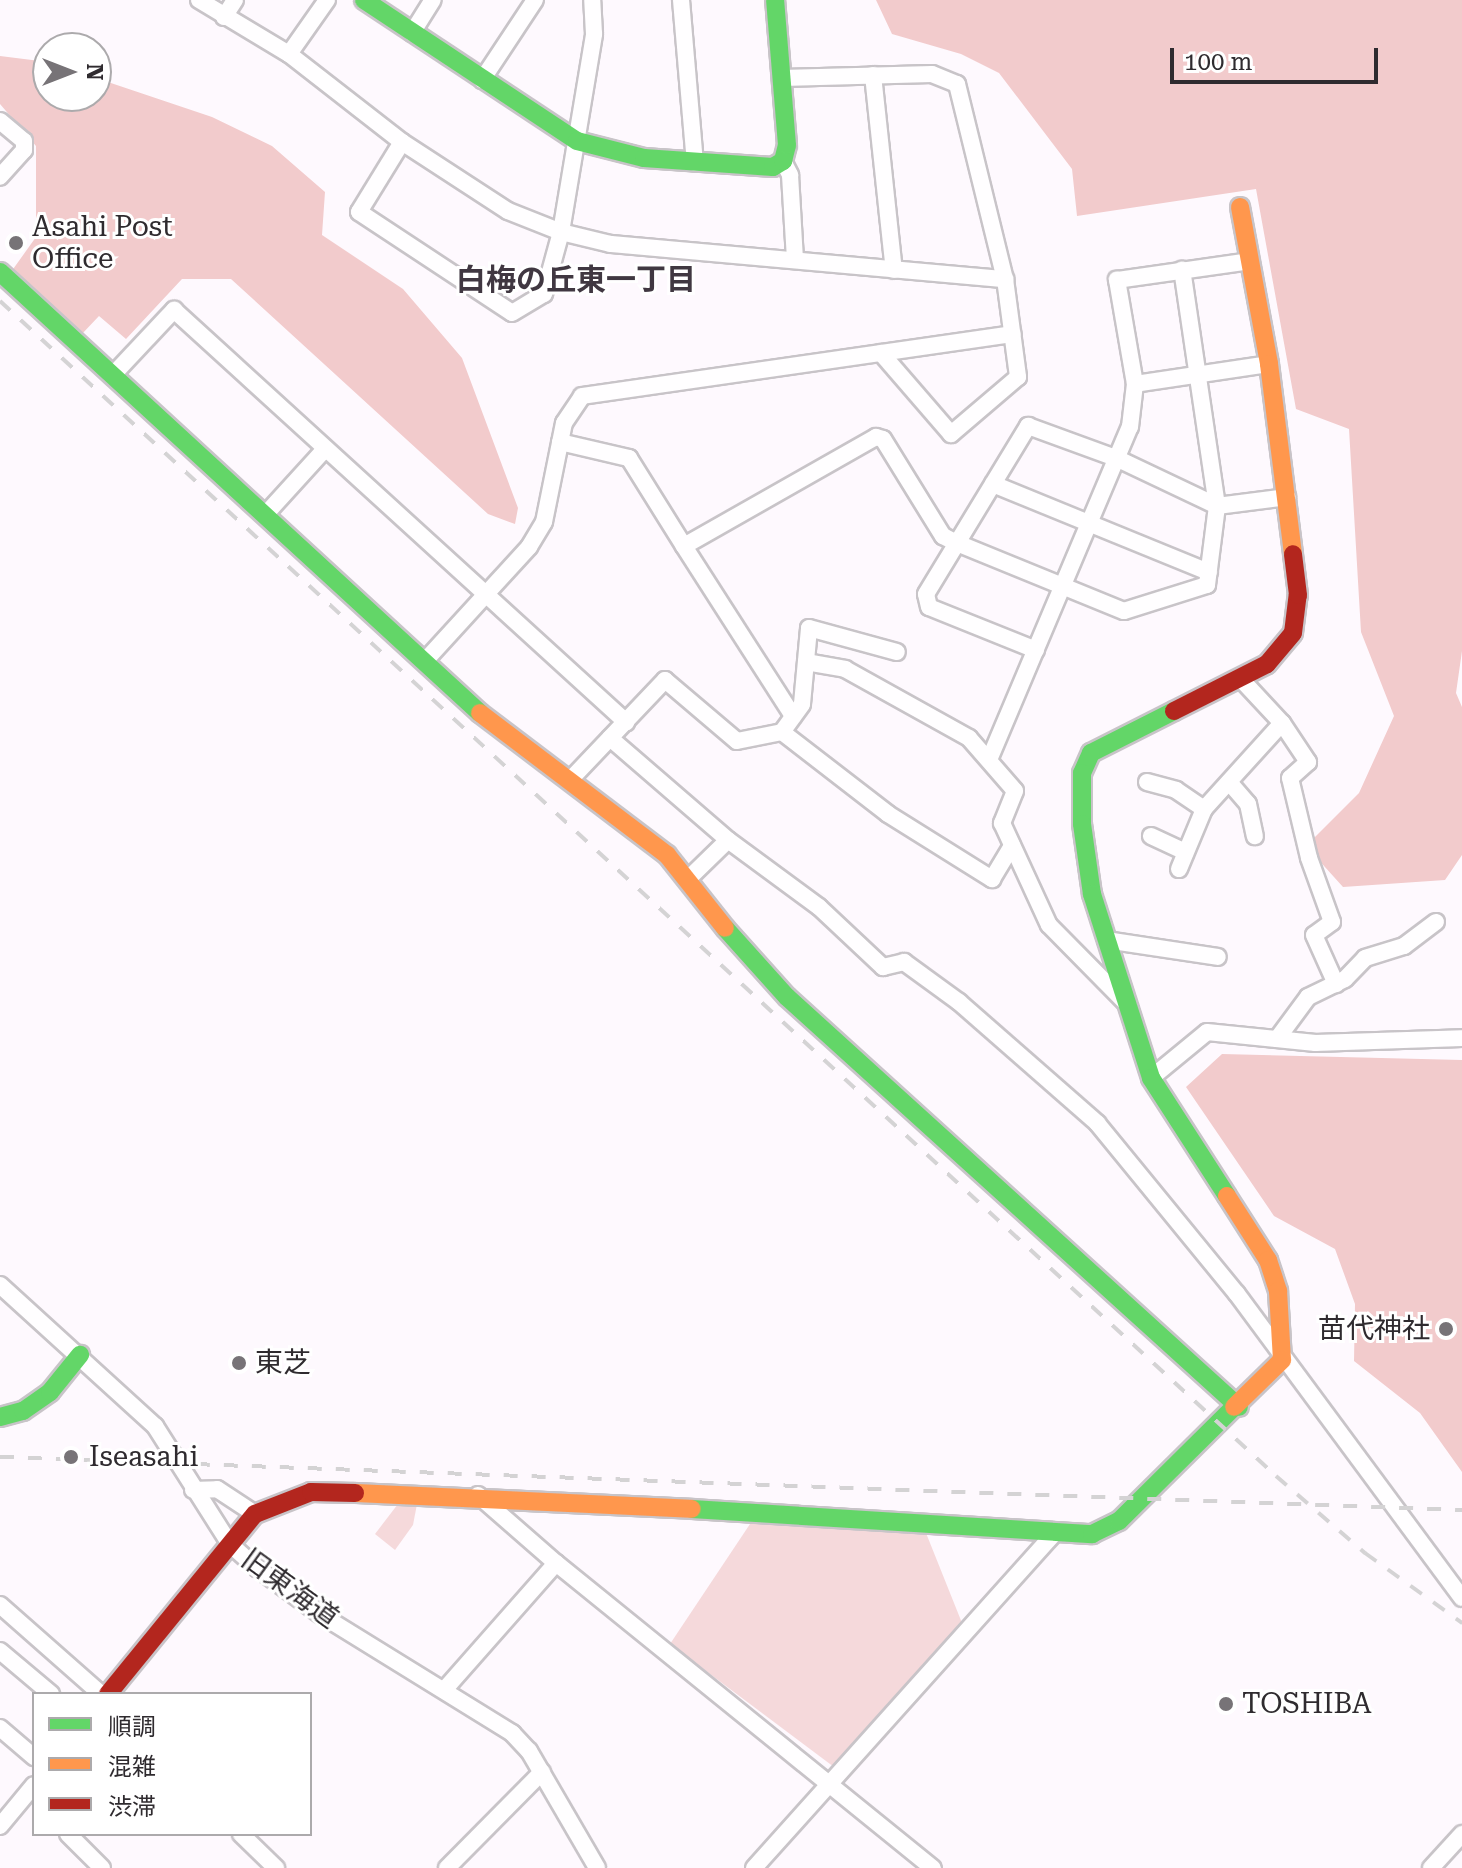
<!DOCTYPE html>
<meta charset="utf-8">
<style>
body{margin:0}
#map{position:relative;width:1462px;height:1868px;overflow:hidden;background:#fef9fe;font-family:"Roboto Serif","Noto Sans JP",serif}
div>[style]{position:absolute}
.green>*{inset:0;background:#f5d9db}
.forest>*{inset:0;background:#f2cbcc}
.roads{filter:drop-shadow(2px 0 #c8c4c8) drop-shadow(-2px 0 #c8c4c8) drop-shadow(0 2px #c8c4c8) drop-shadow(0 -2px #c8c4c8)}
.street>*{height:16px;margin:-8px;padding:0 8px;transform-origin:8px;border-radius:8px;background:#fffeff}
.fast>*{height:18px;margin:-9px;padding:0 9px;transform-origin:9px;border-radius:9px;background:#63d668}
.slow>*{height:18px;margin:-9px;padding:0 9px;transform-origin:9px;border-radius:9px;background:#ff974d}
.jam>*{height:18px;margin:-9px;padding:0 9px;transform-origin:9px;border-radius:9px;background:#b3261e}
.rail>*{height:4px;margin-top:-2px;transform-origin:0;background:repeating-linear-gradient(90deg,#d4d3d4 0 14px,transparent 0 28px)}
.dots>*{width:22px;height:22px;translate:-50% -50%;box-sizing:border-box;border:4px solid #fff;border-radius:50%}
span{translate:-50% -50%;white-space:nowrap;text-align:center;line-height:1.15;-webkit-text-stroke:6px #fff;paint-order:stroke}
.poi-label{font-size:28px;color:#2f2b2f}
.left{translate:0 -50%;text-align:left}
.right{translate:-100% -50%;text-align:right}
.street-label{font-size:28px;color:#2f2b2f}
.neighbourhood-label{font-size:30px;color:#403741;font-weight:700}
.legend{position:absolute;left:32px;top:1692px;width:280px;height:144px;box-sizing:border-box;background:#fff;border:2px solid #acaaac;margin:0;padding:10px 14px;list-style:none;font-size:24px;color:#2f2b2f}
.legend li{display:flex;align-items:center;gap:16px;height:40px}
.legend b{width:40px;border:2px solid #acaaac}
.north{position:absolute;left:32px;top:32px;width:80px;height:80px;box-sizing:border-box;background:#fff;border:2px solid #acaaac;border-radius:50%;rotate:90deg;font-size:22px;font-weight:700;line-height:32px;text-align:center;color:#2f2b2f}
.north::after{content:'';display:block;margin:auto;width:28px;height:36px;background:#777377;clip-path:polygon(50% 0,100% 100%,50% 72%,0 100%)}
.scale{position:absolute;left:1170px;top:48px;width:208px;height:36px;box-sizing:border-box;border:4px solid #2f2b2f;border-top:0;padding-left:10px;font-size:24px;line-height:28px;white-space:nowrap;color:#2f2b2f;-webkit-text-stroke:6px #fff;paint-order:stroke}
</style>
<div id="map">
<div class="green">
<i style="clip-path:polygon(401px 1500px,417px 1504px,413px 1525px,395px 1550px,375px 1534px)"></i>
<i style="clip-path:polygon(752px 1521px,926px 1533px,962px 1623px,834px 1767px,670px 1644px)"></i>
</div>
<div class="forest">
<i style="clip-path:polygon(876px 0,1462px 0,1462px 651px,1456px 693px,1462px 707px,1462px 855px,1445px 880px,1343px 887px,1306px 846px,1359px 793px,1394px 716px,1361px 632px,1349px 429px,1296px 409px,1256px 189px,1077px 216px,1072px 169px,999px 73px,961px 54px,892px 34px)"></i>
<i style="clip-path:polygon(0 56px,48px 62px,48px 96px,96px 96px,96px 78px,212px 117px,272px 146px,325px 192px,322px 235px,403px 289px,462px 358px,518px 508px,515px 524px,488px 514px,231px 279px,182px 279px,126px 339px,99px 316px,81px 335px,11px 272px,36px 237px,36px 146px,0 104px)"></i>
<i style="clip-path:polygon(1222px 1054px,1462px 1060px,1462px 1472px,1420px 1413px,1354px 1361px,1355px 1304px,1335px 1249px,1274px 1216px,1186px 1087px)"></i>
</div>
<div class="roads">
<div class="street">
<i style="left:199px;top:0;width:105px;rotate:31deg"></i>
<i style="left:289px;top:54px;width:143px;rotate:37.9deg"></i>
<i style="left:402px;top:142px;width:126px;rotate:33.1deg"></i>
<i style="left:508px;top:211px;width:57px;rotate:21.6deg"></i>
<i style="left:561px;top:232px;width:51px;rotate:13.5deg"></i>
<i style="left:611px;top:244px;width:396px;rotate:5.1deg"></i>
<i style="left:681px;top:0;width:163px;rotate:85.1deg"></i>
<i style="left:224px;top:17px;width:20px;rotate:-57deg"></i>
<i style="left:412px;top:33px;width:39px;rotate:-58deg"></i>
<i style="left:289px;top:54px;width:66px;rotate:-54.9deg"></i>
<i style="left:873px;top:75px;width:196px;rotate:83.9deg"></i>
<i style="left:782px;top:78px;width:150px;rotate:-1.5deg"></i>
<i style="left:932px;top:74px;width:27px;rotate:22deg"></i>
<i style="left:957px;top:84px;width:201px;rotate:76.2deg"></i>
<i style="left:1005px;top:279px;width:99px;rotate:82.4deg"></i>
<i style="left:1018px;top:377px;width:88px;rotate:139.6deg"></i>
<i style="left:951px;top:434px;width:107px;rotate:-130.8deg"></i>
<i style="left:482px;top:80px;width:96px;rotate:-56.5deg"></i>
<i style="left:0;top:121px;width:31px;rotate:40deg"></i>
<i style="left:24px;top:141px;width:9px;rotate:90deg"></i>
<i style="left:24px;top:150px;width:36px;rotate:132deg"></i>
<i style="left:402px;top:142px;width:82px;rotate:121.6deg"></i>
<i style="left:359px;top:212px;width:183px;rotate:33.4deg"></i>
<i style="left:512px;top:313px;width:37px;rotate:-31deg"></i>
<i style="left:544px;top:294px;width:64px;rotate:-74.7deg"></i>
<i style="left:561px;top:232px;width:201px;rotate:-80.5deg"></i>
<i style="left:594px;top:34px;width:34px;rotate:-93deg"></i>
<i style="left:783px;top:161px;width:16px;rotate:63deg"></i>
<i style="left:790px;top:175px;width:84px;rotate:86.6deg"></i>
<i style="left:112px;top:376px;width:91px;rotate:-46.8deg"></i>
<i style="left:174px;top:310px;width:612px;rotate:42.35deg"></i>
<i style="left:1135px;top:384px;width:135px;rotate:-8.5deg"></i>
<i style="left:560px;top:442px;width:71px;rotate:13.1deg"></i>
<i style="left:629px;top:458px;width:104px;rotate:58deg"></i>
<i style="left:993px;top:484px;width:233px;rotate:22.2deg"></i>
<i style="left:265px;top:515px;width:89px;rotate:-47.7deg"></i>
<i style="left:1036px;top:650px;width:115px;rotate:-158.1deg"></i>
<i style="left:929px;top:607px;width:13px;rotate:-103deg"></i>
<i style="left:926px;top:594px;width:197px;rotate:-58.7deg"></i>
<i style="left:1028px;top:426px;width:94px;rotate:20deg"></i>
<i style="left:1116px;top:458px;width:112px;rotate:25.4deg"></i>
<i style="left:1217px;top:506px;width:71px;rotate:-7.3deg"></i>
<i style="left:424px;top:662px;width:156px;rotate:-47.6deg"></i>
<i style="left:529px;top:547px;width:29px;rotate:-59deg"></i>
<i style="left:544px;top:522px;width:101px;rotate:-78.6deg"></i>
<i style="left:564px;top:423px;width:32px;rotate:-56deg"></i>
<i style="left:582px;top:396px;width:435px;rotate:-8.2deg"></i>
<i style="left:806px;top:662px;width:40px;rotate:10deg"></i>
<i style="left:845px;top:669px;width:142px;rotate:29.1deg"></i>
<i style="left:969px;top:738px;width:70px;rotate:49deg"></i>
<i style="left:1015px;top:791px;width:35px;rotate:112deg"></i>
<i style="left:1002px;top:823px;width:112px;rotate:65.3deg"></i>
<i style="left:1049px;top:925px;width:107px;rotate:45.4deg"></i>
<i style="left:1240px;top:678px;width:62px;rotate:47deg"></i>
<i style="left:1282px;top:723px;width:47px;rotate:56.3deg"></i>
<i style="left:1308px;top:762px;width:24px;rotate:138deg"></i>
<i style="left:1290px;top:778px;width:82px;rotate:76.6deg"></i>
<i style="left:1309px;top:858px;width:68px;rotate:70.2deg"></i>
<i style="left:1332px;top:922px;width:22px;rotate:144deg"></i>
<i style="left:1314px;top:935px;width:54px;rotate:65.8deg"></i>
<i style="left:793px;top:716px;width:202px;rotate:-122.7deg"></i>
<i style="left:684px;top:546px;width:221px;rotate:-29.6deg"></i>
<i style="left:876px;top:437px;width:7px;rotate:16deg"></i>
<i style="left:883px;top:439px;width:114px;rotate:58.3deg"></i>
<i style="left:943px;top:536px;width:16px;rotate:27deg"></i>
<i style="left:957px;top:543px;width:180px;rotate:22.2deg"></i>
<i style="left:1124px;top:611px;width:87px;rotate:-17.4deg"></i>
<i style="left:1207px;top:585px;width:80px;rotate:-82.8deg"></i>
<i style="left:1217px;top:506px;width:239px;rotate:-98.4deg"></i>
<i style="left:782px;top:732px;width:134px;rotate:37.7deg"></i>
<i style="left:888px;top:814px;width:123px;rotate:32deg"></i>
<i style="left:992px;top:879px;width:39px;rotate:-59deg"></i>
<i style="left:610px;top:738px;width:156px;rotate:40.8deg"></i>
<i style="left:728px;top:840px;width:113px;rotate:36.4deg"></i>
<i style="left:819px;top:907px;width:88px;rotate:43.2deg"></i>
<i style="left:883px;top:967px;width:22px;rotate:-13deg"></i>
<i style="left:904px;top:962px;width:68px;rotate:36deg"></i>
<i style="left:959px;top:1002px;width:184px;rotate:41.2deg"></i>
<i style="left:1097px;top:1123px;width:221px;rotate:50.7deg"></i>
<i style="left:1237px;top:1294px;width:378px;rotate:53.5deg"></i>
<i style="left:989px;top:760px;width:362px;rotate:-67.1deg"></i>
<i style="left:1130px;top:427px;width:43px;rotate:-83.4deg"></i>
<i style="left:1135px;top:384px;width:106px;rotate:-99.8deg"></i>
<i style="left:1117px;top:280px;width:134px;rotate:-8.1deg"></i>
<i style="left:570px;top:780px;width:138px;rotate:-46.5deg"></i>
<i style="left:665px;top:680px;width:94px;rotate:40.3deg"></i>
<i style="left:737px;top:741px;width:46px;rotate:-11.3deg"></i>
<i style="left:782px;top:732px;width:34px;rotate:-54deg"></i>
<i style="left:802px;top:704px;width:76px;rotate:-84.7deg"></i>
<i style="left:809px;top:628px;width:91px;rotate:15.3deg"></i>
<i style="left:1147px;top:782px;width:30px;rotate:15deg"></i>
<i style="left:1176px;top:790px;width:34px;rotate:34deg"></i>
<i style="left:1229px;top:782px;width:29px;rotate:49deg"></i>
<i style="left:1248px;top:804px;width:33px;rotate:78deg"></i>
<i style="left:1151px;top:836px;width:38px;rotate:25deg"></i>
<i style="left:1179px;top:869px;width:65px;rotate:-67.4deg"></i>
<i style="left:1204px;top:809px;width:116px;rotate:-47.8deg"></i>
<i style="left:687px;top:880px;width:57px;rotate:-44.3deg"></i>
<i style="left:1106px;top:940px;width:113px;rotate:8.6deg"></i>
<i style="left:1277px;top:1039px;width:52px;rotate:-53.6deg"></i>
<i style="left:1308px;top:997px;width:41px;rotate:-25.9deg"></i>
<i style="left:1345px;top:979px;width:29px;rotate:-46deg"></i>
<i style="left:1365px;top:958px;width:41px;rotate:-17.1deg"></i>
<i style="left:1404px;top:946px;width:40px;rotate:-37deg"></i>
<i style="left:1151px;top:1078px;width:72px;rotate:-39.4deg"></i>
<i style="left:1207px;top:1032px;width:109px;rotate:5.8deg"></i>
<i style="left:1315px;top:1043px;width:147px;rotate:-1.9deg"></i>
<i style="left:0;top:1285px;width:210px;rotate:42.3deg"></i>
<i style="left:155px;top:1426px;width:140px;rotate:57.6deg"></i>
<i style="left:230px;top:1544px;width:36px;rotate:42deg"></i>
<i style="left:257px;top:1568px;width:79px;rotate:36.3deg"></i>
<i style="left:321px;top:1615px;width:225px;rotate:31.7deg"></i>
<i style="left:512px;top:1733px;width:25px;rotate:47deg"></i>
<i style="left:529px;top:1751px;width:135px;rotate:59.8deg"></i>
<i style="left:193px;top:1490px;width:24px;rotate:-2deg"></i>
<i style="left:217px;top:1489px;width:45px;rotate:33.3deg"></i>
<i style="left:478px;top:1495px;width:103px;rotate:41.1deg"></i>
<i style="left:0;top:1605px;width:135px;rotate:41.4deg"></i>
<i style="left:0;top:1651px;width:67px;rotate:40.1deg"></i>
<i style="left:445px;top:1689px;width:168px;rotate:-48.6deg"></i>
<i style="left:556px;top:1563px;width:485px;rotate:39deg"></i>
<i style="left:0;top:1728px;width:45px;rotate:40.5deg"></i>
<i style="left:0;top:1826px;width:53px;rotate:-50.3deg"></i>
<i style="left:68px;top:1834px;width:48px;rotate:45deg"></i>
<i style="left:241px;top:1834px;width:49px;rotate:44.2deg"></i>
<i style="left:447px;top:1868px;width:135px;rotate:-45.3deg"></i>
<i style="left:754px;top:1868px;width:449px;rotate:-48.1deg"></i>
<i style="left:1431px;top:1868px;width:46px;rotate:-47.6deg"></i>
</div>
<div class="fast">
<i style="left:364px;top:0;width:255px;rotate:33.5deg"></i>
<i style="left:577px;top:141px;width:69px;rotate:14.2deg"></i>
<i style="left:644px;top:158px;width:129px;rotate:4deg"></i>
<i style="left:773px;top:167px;width:12px;rotate:-31deg"></i>
<i style="left:783px;top:161px;width:16px;rotate:-76deg"></i>
<i style="left:787px;top:145px;width:145px;rotate:-94.7deg"></i>
<i style="left:0;top:272px;width:652px;rotate:42.58deg"></i>
<i style="left:1174px;top:711px;width:93px;rotate:153.2deg"></i>
<i style="left:1091px;top:753px;width:22px;rotate:114deg"></i>
<i style="left:1082px;top:773px;width:51px;rotate:90deg"></i>
<i style="left:1082px;top:824px;width:71px;rotate:81.9deg"></i>
<i style="left:1092px;top:894px;width:193px;rotate:72.2deg"></i>
<i style="left:1151px;top:1078px;width:140px;rotate:57.2deg"></i>
<i style="left:725px;top:928px;width:93px;rotate:48.1deg"></i>
<i style="left:787px;top:997px;width:610px;rotate:42.21deg"></i>
<i style="left:0;top:1417px;width:24px;rotate:-15deg"></i>
<i style="left:23px;top:1411px;width:33px;rotate:-35deg"></i>
<i style="left:50px;top:1392px;width:48px;rotate:-51deg"></i>
<i style="left:692px;top:1509px;width:401px;rotate:3.6deg"></i>
<i style="left:1092px;top:1534px;width:30px;rotate:-26deg"></i>
<i style="left:1119px;top:1521px;width:162px;rotate:-44.7deg"></i>
</div>
<div class="slow">
<i style="left:1240px;top:207px;width:160px;rotate:79.5deg"></i>
<i style="left:1269px;top:364px;width:192px;rotate:82.8deg"></i>
<i style="left:480px;top:713px;width:235px;rotate:37.2deg"></i>
<i style="left:667px;top:855px;width:93px;rotate:51.5deg"></i>
<i style="left:1227px;top:1196px;width:76px;rotate:57.4deg"></i>
<i style="left:1268px;top:1260px;width:33px;rotate:72deg"></i>
<i style="left:1278px;top:1291px;width:69px;rotate:86.7deg"></i>
<i style="left:1282px;top:1360px;width:67px;rotate:135.6deg"></i>
<i style="left:355px;top:1493px;width:337px;rotate:2.7deg"></i>
</div>
<div class="jam">
<i style="left:1174px;top:711px;width:104px;rotate:-26.8deg"></i>
<i style="left:1267px;top:664px;width:40px;rotate:-50deg"></i>
<i style="left:1293px;top:633px;width:38px;rotate:-83deg"></i>
<i style="left:1298px;top:595px;width:41px;rotate:-97deg"></i>
<i style="left:108px;top:1694px;width:232px;rotate:-50.8deg"></i>
<i style="left:255px;top:1514px;width:60px;rotate:-21.4deg"></i>
<i style="left:311px;top:1492px;width:44px;rotate:1.3deg"></i>
</div>
</div>
<div class="rail">
<i style="left:0;top:301px;width:1735px;rotate:42.64deg"></i>
<i style="left:1276px;top:1476px;width:118px;rotate:40.9deg"></i>
<i style="left:1365px;top:1553px;width:120px;rotate:35.8deg"></i>
<i style="left:0;top:1457px;width:1463px;rotate:2.08deg"></i>
</div>
<div class="dots">
<i style="left:16px;top:243px;background:#777377"></i>
<i style="left:1446px;top:1329px;background:#777377"></i>
<i style="left:239px;top:1363px;background:#777377"></i>
<i style="left:71px;top:1457px;background:#777377"></i>
<i style="left:1226px;top:1704px;background:#777377"></i>
</div>
<div class="poi-label">
<span class="left" style="left:32px;top:243px">Asahi Post<br>Office</span>
<span class="right" style="left:1430px;top:1329px">苗代神社</span>
<span class="left" style="left:255px;top:1363px">東芝</span>
<span class="left" style="left:89px;top:1457px">Iseasahi</span>
<span class="left" style="left:1242px;top:1704px">TOSHIBA</span>
</div>
<div class="street-label">
<span style="left:290px;top:1589px;rotate:36deg">旧東海道</span>
</div>
<div class="neighbourhood-label">
<span style="left:576px;top:280px">白梅の丘東一丁目</span>
</div>
<ul class="legend">
<li><b style="height:10px;background:#63d668"></b>順調</li>
<li><b style="height:10px;background:#ff974d"></b>混雑</li>
<li><b style="height:10px;background:#b3261e"></b>渋滞</li>
</ul>
<div class="north">N</div>
<div class="scale">100 m</div>
</div>
